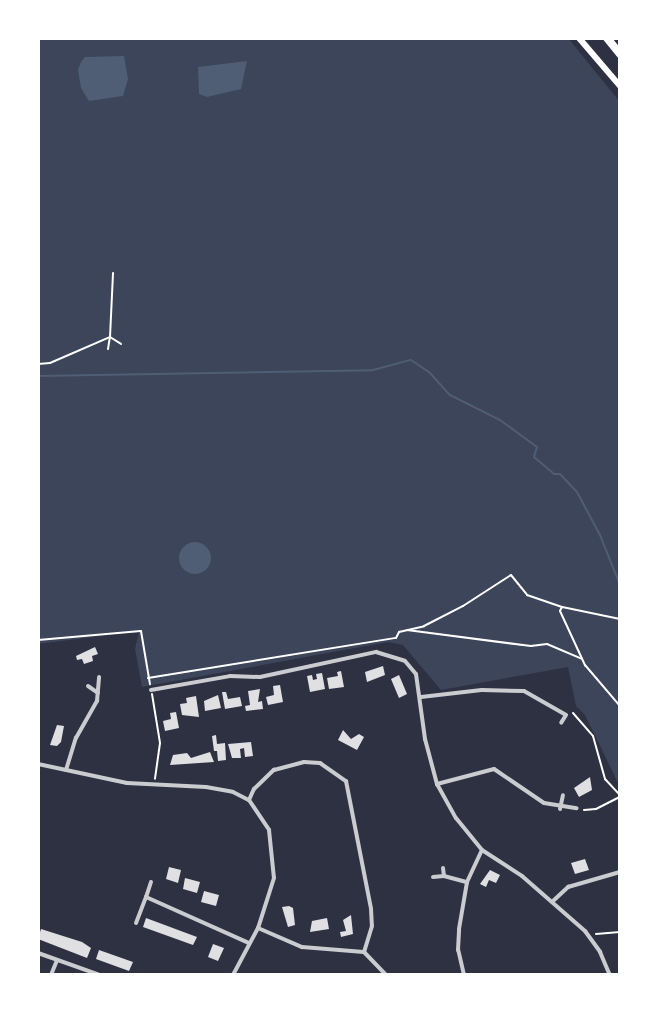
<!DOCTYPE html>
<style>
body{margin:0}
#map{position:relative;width:658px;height:1013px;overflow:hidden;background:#2d3142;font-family:Rubik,sans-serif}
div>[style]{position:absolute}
.green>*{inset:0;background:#3c4559}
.water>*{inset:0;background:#4f5d75}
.round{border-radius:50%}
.stream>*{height:2px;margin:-1px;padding:0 1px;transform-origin:1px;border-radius:1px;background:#4f5d75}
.building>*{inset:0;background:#e0e0e3}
.path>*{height:2px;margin:-1px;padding:0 1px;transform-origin:1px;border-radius:1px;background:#fff}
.minor>*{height:4px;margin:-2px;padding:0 2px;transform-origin:2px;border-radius:2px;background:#caccd0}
.secondary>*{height:6px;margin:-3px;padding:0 3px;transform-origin:3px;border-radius:3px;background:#fff}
.motorway>*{height:8px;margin:-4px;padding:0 4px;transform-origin:4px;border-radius:4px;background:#fff}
span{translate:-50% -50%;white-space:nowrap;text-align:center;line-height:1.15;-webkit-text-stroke:8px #fff;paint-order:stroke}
.frame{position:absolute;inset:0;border:40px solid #fff;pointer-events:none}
</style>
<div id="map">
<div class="green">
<i style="clip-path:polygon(38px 38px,568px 38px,620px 102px,620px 787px,585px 715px,576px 706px,568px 667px,441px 690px,403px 645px,388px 642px,142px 687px,135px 649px,139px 631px,38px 644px)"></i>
</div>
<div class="water">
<i style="clip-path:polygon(124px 56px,128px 79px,123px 96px,89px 101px,81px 88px,78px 70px,81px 62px,85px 57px)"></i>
<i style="clip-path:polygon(247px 61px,241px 89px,207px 97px,199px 94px,198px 67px)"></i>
<i class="round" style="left:179px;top:542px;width:32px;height:32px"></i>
</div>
<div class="stream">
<i style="left:38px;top:376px;width:335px;rotate:-1deg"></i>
<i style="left:373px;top:370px;width:39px;rotate:-15deg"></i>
<i style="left:411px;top:360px;width:23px;rotate:34deg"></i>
<i style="left:430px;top:373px;width:30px;rotate:48deg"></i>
<i style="left:450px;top:395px;width:56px;rotate:26.6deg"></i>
<i style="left:500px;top:420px;width:46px;rotate:36.1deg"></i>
<i style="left:537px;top:447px;width:10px;rotate:107deg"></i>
<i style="left:534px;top:457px;width:26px;rotate:40deg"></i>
<i style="left:554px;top:474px;width:6px"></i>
<i style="left:560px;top:474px;width:25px;rotate:47deg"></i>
<i style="left:577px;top:492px;width:49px;rotate:61.9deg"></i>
<i style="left:600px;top:535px;width:54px;rotate:68.2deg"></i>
</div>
<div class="building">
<i style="clip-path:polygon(95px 647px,98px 654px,92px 656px,93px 661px,84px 664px,82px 659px,77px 660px,76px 656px)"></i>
<i style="clip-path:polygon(383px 666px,385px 675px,367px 682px,365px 672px)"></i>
<i style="clip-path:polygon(341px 671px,344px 687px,329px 689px,327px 678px,338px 676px,337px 672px)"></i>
<i style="clip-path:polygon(322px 673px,325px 689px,310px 692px,307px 676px,312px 675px,313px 680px,317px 679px,316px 674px)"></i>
<i style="clip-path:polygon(399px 675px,407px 694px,399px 698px,391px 679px)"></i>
<i style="clip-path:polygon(280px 685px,283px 702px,268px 705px,266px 697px,274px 695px,273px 686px)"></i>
<i style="clip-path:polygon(260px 689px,258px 702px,262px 701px,263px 709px,246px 711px,245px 706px,250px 705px,248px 691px)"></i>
<i style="clip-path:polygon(222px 692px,226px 692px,228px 699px,240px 697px,242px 706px,225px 709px)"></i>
<i style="clip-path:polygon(218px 695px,221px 708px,205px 711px,204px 701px)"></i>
<i style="clip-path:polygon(196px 696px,199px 717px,182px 715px,180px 704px,187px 703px,186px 698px)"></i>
<i style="clip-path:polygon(176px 712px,179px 728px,165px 731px,163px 721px,171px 719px,170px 713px)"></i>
<i style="clip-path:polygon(57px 725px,64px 726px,61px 742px,57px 746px,50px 745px)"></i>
<i style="clip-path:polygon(343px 730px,351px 739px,359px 734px,364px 737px,357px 750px,338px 740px)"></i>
<i style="clip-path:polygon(216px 735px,217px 744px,225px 743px,226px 760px,218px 761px,217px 751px,214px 751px,212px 736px)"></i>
<i style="clip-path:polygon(251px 742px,253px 756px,245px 757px,244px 748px,240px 749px,241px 758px,232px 758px,228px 744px)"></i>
<i style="clip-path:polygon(210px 752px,214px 762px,170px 765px,173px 755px,187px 753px,191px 758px)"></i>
<i style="clip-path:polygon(590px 777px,592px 790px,579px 797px,574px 788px)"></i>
<i style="clip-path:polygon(585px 859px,589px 870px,575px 874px,571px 863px)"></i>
<i style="clip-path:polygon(169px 867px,181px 870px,178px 883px,166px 879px)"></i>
<i style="clip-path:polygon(490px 870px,500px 875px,496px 883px,489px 880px,486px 887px,480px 884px)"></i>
<i style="clip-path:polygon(185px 878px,200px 882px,197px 893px,183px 889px)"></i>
<i style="clip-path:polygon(204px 891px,219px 895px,216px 906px,201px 902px)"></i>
<i style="clip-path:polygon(289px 906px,293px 908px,295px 925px,288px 927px,282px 907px)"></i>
<i style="clip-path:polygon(351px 915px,353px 934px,341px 937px,340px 932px,346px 931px,343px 920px)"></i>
<i style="clip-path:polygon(146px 918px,197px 937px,193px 945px,143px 927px)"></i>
<i style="clip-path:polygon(327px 918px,329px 929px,310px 932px,312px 921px)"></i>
<i style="clip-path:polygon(41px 929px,82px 942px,91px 948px,87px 958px,38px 939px)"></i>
<i style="clip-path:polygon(213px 944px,224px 948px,218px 961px,208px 957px)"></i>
<i style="clip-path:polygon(99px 950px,133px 962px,129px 971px,96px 959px)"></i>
</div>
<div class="path">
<i style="left:108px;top:349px;width:12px;rotate:-81deg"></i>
<i style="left:110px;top:337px;width:13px;rotate:32deg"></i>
<i style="left:38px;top:364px;width:12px;rotate:-5deg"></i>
<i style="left:50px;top:363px;width:65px;rotate:-23.4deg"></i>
<i style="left:110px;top:337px;width:64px;rotate:-87.3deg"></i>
<i style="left:620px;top:619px;width:59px;rotate:-168.3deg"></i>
<i style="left:562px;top:607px;width:4px;rotate:117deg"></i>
<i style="left:560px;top:611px;width:60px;rotate:65.2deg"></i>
<i style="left:585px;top:665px;width:54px;rotate:49.5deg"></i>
<i style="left:407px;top:630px;width:125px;rotate:7.4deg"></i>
<i style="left:531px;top:646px;width:16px;rotate:-7deg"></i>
<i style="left:547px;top:644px;width:38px;rotate:23deg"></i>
<i style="left:38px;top:640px;width:103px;rotate:-5deg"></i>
<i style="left:141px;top:631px;width:54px;rotate:80.4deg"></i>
<i style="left:148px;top:678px;width:251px;rotate:-9.2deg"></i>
<i style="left:396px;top:638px;width:7px;rotate:-63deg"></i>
<i style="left:399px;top:632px;width:26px;rotate:-13deg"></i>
<i style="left:424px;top:626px;width:44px;rotate:-27.1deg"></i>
<i style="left:463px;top:606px;width:57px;rotate:-32.9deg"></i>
<i style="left:511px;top:575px;width:26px;rotate:51deg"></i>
<i style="left:527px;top:595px;width:37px;rotate:19deg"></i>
<i style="left:152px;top:694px;width:50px;rotate:80.7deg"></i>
<i style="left:160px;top:743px;width:36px;rotate:98deg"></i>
<i style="left:573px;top:713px;width:30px;rotate:49deg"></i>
<i style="left:593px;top:736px;width:45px;rotate:74.4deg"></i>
<i style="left:605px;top:779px;width:22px;rotate:47deg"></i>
<i style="left:584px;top:810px;width:12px;rotate:-5deg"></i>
<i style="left:596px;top:809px;width:27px;rotate:-27deg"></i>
<i style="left:596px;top:934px;width:24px;rotate:-5deg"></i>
</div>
<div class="minor">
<i style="left:88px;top:686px;width:12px;rotate:35deg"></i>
<i style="left:151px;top:690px;width:80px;rotate:-10deg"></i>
<i style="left:230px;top:676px;width:30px;rotate:2deg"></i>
<i style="left:260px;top:677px;width:119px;rotate:-12.2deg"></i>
<i style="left:376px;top:652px;width:30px;rotate:17deg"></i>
<i style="left:405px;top:661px;width:17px;rotate:50deg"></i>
<i style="left:416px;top:674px;width:66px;rotate:82.1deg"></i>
<i style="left:425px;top:739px;width:47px;rotate:75.1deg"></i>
<i style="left:437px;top:784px;width:39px;rotate:61deg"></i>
<i style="left:456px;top:818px;width:41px;rotate:50.9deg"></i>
<i style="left:482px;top:850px;width:48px;rotate:33deg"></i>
<i style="left:522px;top:876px;width:84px;rotate:41.1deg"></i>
<i style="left:585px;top:931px;width:26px;rotate:54deg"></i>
<i style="left:600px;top:952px;width:25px;rotate:67deg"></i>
<i style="left:421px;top:697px;width:61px;rotate:-6.5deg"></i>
<i style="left:482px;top:690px;width:42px;rotate:1.4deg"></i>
<i style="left:524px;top:691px;width:48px;rotate:29.7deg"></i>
<i style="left:566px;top:715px;width:9px;rotate:122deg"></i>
<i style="left:38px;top:764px;width:91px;rotate:12.1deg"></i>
<i style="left:127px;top:783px;width:79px;rotate:2.9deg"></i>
<i style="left:206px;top:787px;width:27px;rotate:10deg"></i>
<i style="left:233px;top:792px;width:18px;rotate:27deg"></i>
<i style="left:249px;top:800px;width:36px;rotate:56deg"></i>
<i style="left:269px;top:830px;width:48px;rotate:84.1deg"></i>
<i style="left:274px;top:878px;width:52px;rotate:107.7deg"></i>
<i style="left:258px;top:928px;width:53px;rotate:118deg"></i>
<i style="left:66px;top:770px;width:34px;rotate:-73deg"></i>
<i style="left:76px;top:738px;width:43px;rotate:-60.4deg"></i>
<i style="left:97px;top:701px;width:24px;rotate:-85deg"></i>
<i style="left:437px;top:784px;width:59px;rotate:-14.7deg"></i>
<i style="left:494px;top:769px;width:60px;rotate:34.2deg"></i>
<i style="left:544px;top:803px;width:33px;rotate:9deg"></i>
<i style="left:249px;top:800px;width:12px;rotate:-66deg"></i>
<i style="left:254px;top:789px;width:28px;rotate:-44deg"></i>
<i style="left:274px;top:770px;width:31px;rotate:-15deg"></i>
<i style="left:304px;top:762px;width:16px;rotate:4deg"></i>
<i style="left:320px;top:763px;width:32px;rotate:35deg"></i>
<i style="left:346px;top:781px;width:130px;rotate:78.9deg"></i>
<i style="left:371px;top:909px;width:17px;rotate:87deg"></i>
<i style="left:372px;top:926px;width:27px;rotate:107deg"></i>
<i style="left:364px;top:952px;width:32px;rotate:46deg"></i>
<i style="left:560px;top:809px;width:14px;rotate:-78deg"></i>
<i style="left:443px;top:868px;width:8px;rotate:83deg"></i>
<i style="left:433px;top:877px;width:11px;rotate:-5deg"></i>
<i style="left:444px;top:876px;width:24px;rotate:15deg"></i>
<i style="left:151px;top:882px;width:16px;rotate:108deg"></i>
<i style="left:146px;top:897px;width:113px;rotate:24.1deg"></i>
<i style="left:553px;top:901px;width:21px;rotate:-43deg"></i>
<i style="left:568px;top:887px;width:54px;rotate:-16.1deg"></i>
<i style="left:136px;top:923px;width:28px;rotate:-69deg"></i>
<i style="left:258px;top:928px;width:48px;rotate:23.4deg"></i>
<i style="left:302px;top:947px;width:62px;rotate:4.6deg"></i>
<i style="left:38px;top:953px;width:66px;rotate:19.5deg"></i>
<i style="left:51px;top:975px;width:16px;rotate:-68deg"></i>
<i style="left:464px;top:975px;width:26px;rotate:-103deg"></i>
<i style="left:458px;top:950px;width:21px;rotate:-87deg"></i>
<i style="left:459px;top:929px;width:48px;rotate:-80.3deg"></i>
<i style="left:467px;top:882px;width:35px;rotate:-65deg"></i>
</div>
<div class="secondary">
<i style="left:579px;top:38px;width:63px;rotate:49.5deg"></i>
</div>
<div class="motorway">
<i style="left:607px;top:38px;width:21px;rotate:51deg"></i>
</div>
<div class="frame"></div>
</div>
